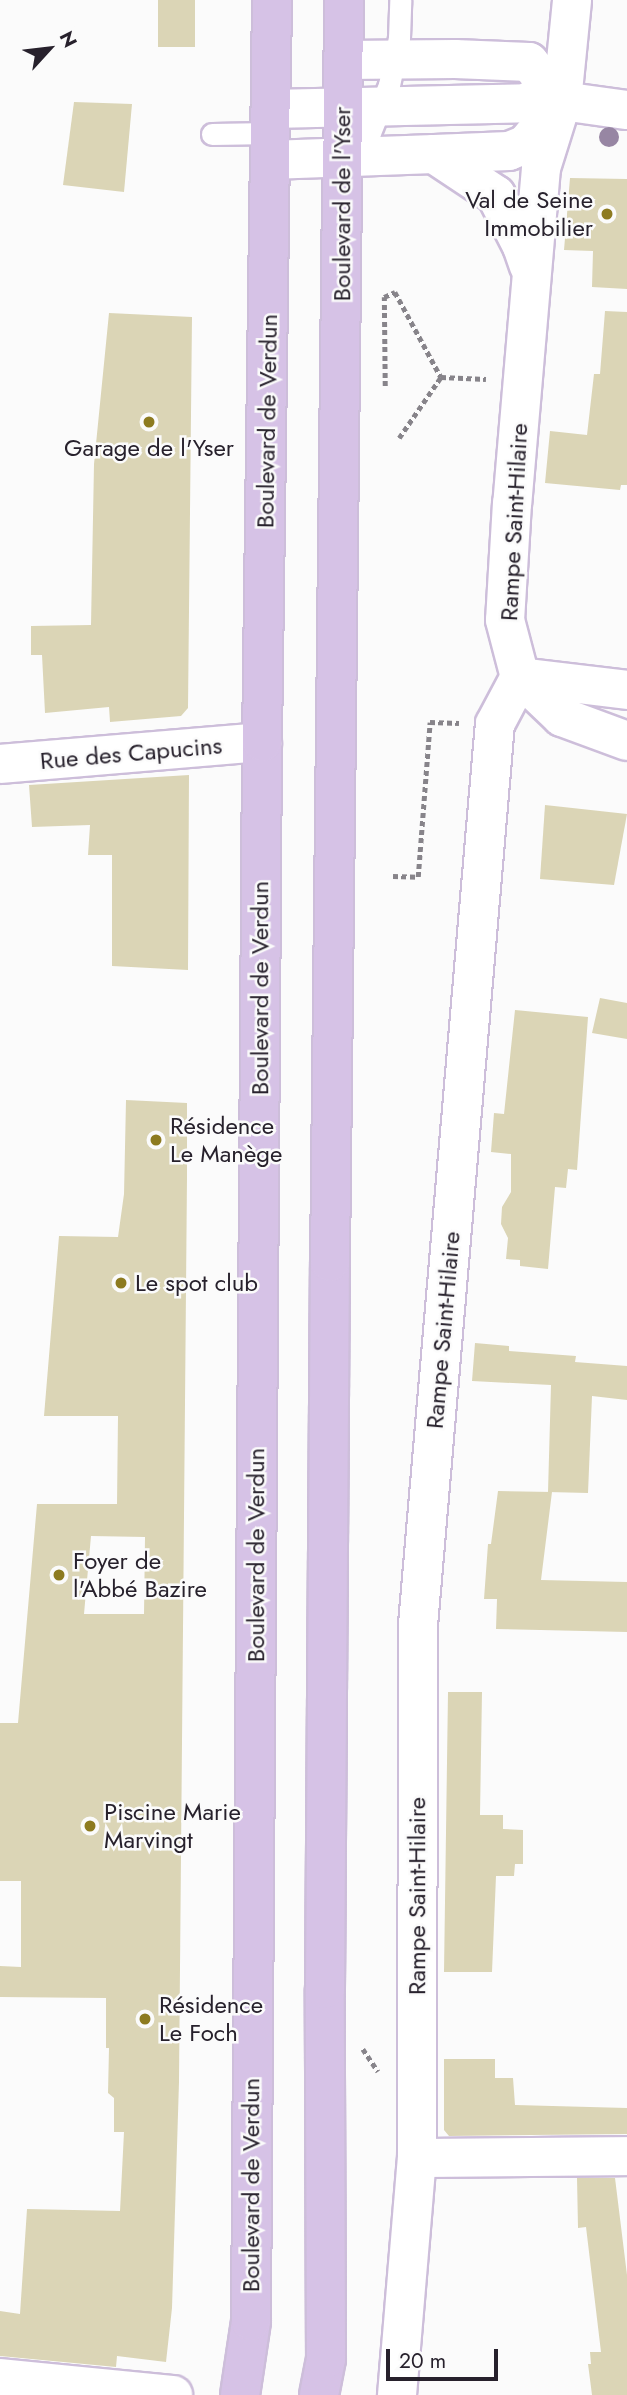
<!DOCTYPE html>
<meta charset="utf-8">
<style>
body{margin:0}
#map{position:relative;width:627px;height:2395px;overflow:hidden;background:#fbfbfb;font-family:Jost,sans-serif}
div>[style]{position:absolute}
.building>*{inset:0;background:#dbd5b6}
.path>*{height:4.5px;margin-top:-2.25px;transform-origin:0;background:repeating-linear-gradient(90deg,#87848a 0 5px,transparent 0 8.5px)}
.roads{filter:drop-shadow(2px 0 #cdbeda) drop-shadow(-2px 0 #cdbeda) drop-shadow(0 2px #cdbeda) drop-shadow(0 -2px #cdbeda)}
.lane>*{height:21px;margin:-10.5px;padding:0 10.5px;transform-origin:10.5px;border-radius:10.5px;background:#fff}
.street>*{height:38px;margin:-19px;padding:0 19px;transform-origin:19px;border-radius:19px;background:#fff}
.secondary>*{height:38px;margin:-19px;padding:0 19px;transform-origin:19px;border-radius:19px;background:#fff}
.primary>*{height:38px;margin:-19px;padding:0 19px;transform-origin:19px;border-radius:19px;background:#d6c2e6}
.trees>*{width:20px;height:20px;margin:-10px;border-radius:50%;background:#9786a3}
.dots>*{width:19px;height:19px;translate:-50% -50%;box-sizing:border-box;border:4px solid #fbfbfb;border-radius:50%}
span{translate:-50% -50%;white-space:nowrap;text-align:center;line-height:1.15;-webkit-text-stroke:5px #fbfbfb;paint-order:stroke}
.poi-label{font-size:24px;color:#27212c}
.right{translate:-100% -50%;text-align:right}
.left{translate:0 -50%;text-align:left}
.street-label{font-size:24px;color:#27212c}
.north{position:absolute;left:14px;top:14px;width:70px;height:70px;-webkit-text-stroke:5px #fbfbfb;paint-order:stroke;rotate:63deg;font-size:19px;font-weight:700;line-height:28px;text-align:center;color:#27212c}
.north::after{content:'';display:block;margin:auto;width:24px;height:32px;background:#27212c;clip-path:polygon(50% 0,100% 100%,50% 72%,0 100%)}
.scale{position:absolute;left:386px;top:2349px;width:112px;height:32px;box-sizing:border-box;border:4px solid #27212c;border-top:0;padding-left:9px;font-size:21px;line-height:24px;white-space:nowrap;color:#27212c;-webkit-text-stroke:5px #fbfbfb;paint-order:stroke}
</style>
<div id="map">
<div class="building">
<i style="clip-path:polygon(158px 0,195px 0,195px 47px,158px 47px)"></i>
<i style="clip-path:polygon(74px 102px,132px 104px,124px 192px,63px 185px)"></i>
<i style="clip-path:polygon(570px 178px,627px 179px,627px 289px,592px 287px,593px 251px,564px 250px)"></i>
<i style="clip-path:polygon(605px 311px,627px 312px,627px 485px,621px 485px,620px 490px,545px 483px,550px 431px,587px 435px,594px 374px,600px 374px)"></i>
<i style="clip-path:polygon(109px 313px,192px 317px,188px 708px,181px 716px,110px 722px,109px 707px,45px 713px,42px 655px,31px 655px,31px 626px,91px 625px,94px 464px)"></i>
<i style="clip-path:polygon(189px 775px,188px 970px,112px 966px,112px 855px,88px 855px,90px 825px,32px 827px,29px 785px)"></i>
<i style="clip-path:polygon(545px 805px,627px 814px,614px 885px,540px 879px)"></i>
<i style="clip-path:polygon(600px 998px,627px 1003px,627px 1039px,592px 1033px)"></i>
<i style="clip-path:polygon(515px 1010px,588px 1017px,577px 1170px,568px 1169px,566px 1188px,555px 1187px,548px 1269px,520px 1266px,520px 1260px,506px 1259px,508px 1238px,501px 1224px,502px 1207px,511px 1192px,511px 1154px,491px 1152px,494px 1113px,504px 1114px)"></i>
<i style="clip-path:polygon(evenodd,126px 1100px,187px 1103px,187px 1177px,179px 2082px,172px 2308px,166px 2362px,117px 2356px,116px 2367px,0 2356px,0 2311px,20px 2314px,27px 2209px,120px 2211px,124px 2132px,114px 2132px,114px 2098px,108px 2093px,109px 2048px,106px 2048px,106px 1998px,0 1997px,0 1966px,21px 1967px,21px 1881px,0 1881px,0 1723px,18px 1723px,37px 1504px,117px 1504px,118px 1416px,44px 1416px,59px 1236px,118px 1237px,124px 1194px,126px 1100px,91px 1536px,145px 1537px,144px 1614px,84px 1614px,91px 1536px)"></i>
<i style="clip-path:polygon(475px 1343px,509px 1346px,509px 1351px,576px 1356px,575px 1362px,627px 1366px,627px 1400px,592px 1396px,588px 1493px,548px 1492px,551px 1385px,472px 1381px)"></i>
<i style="clip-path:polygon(498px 1491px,552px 1492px,541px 1580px,627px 1582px,627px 1632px,496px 1629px,497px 1599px,484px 1599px,488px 1544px,491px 1544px)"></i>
<i style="clip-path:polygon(448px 1692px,482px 1692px,480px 1815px,503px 1815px,503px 1829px,523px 1830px,523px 1864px,515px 1864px,514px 1876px,496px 1876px,492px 1972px,444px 1972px)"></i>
<i style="clip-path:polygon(444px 2059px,495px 2059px,495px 2078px,513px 2078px,515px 2105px,627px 2108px,627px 2134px,449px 2136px,444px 2130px)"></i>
<i style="clip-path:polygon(577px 2178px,615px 2178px,627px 2275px,627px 2395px,592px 2395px,588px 2364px,591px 2364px,590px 2352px,601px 2352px,586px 2227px,578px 2228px)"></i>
</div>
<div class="path">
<i style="left:385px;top:386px;width:89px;rotate:-90.6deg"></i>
<i style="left:384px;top:297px;width:12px;rotate:-24deg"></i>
<i style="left:395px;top:292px;width:97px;rotate:61.6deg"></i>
<i style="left:441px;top:377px;width:45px;rotate:2.5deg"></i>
<i style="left:399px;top:438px;width:74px;rotate:-55.5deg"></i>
<i style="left:393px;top:876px;width:25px;rotate:2deg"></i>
<i style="left:418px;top:877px;width:155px;rotate:-85.6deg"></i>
<i style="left:430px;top:722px;width:29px;rotate:2deg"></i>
<i style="left:363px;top:2049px;width:27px;rotate:56deg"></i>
</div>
<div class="roads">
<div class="lane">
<i style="left:212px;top:134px;width:59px;rotate:-1deg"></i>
<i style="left:347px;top:155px;width:30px;rotate:-42deg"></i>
<i style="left:369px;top:135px;width:54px;rotate:-68.2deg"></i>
<i style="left:389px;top:85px;width:48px;rotate:-78deg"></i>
<i style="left:399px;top:38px;width:38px;rotate:-88deg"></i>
</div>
<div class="street">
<i style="left:562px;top:101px;width:101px;rotate:-84.3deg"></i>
<i style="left:562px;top:101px;width:66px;rotate:7.9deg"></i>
<i style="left:434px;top:154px;width:75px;rotate:-2.3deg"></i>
<i style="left:509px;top:151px;width:18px;rotate:-22deg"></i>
<i style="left:526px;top:144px;width:56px;rotate:-50.1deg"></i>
<i style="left:0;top:764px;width:263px;rotate:-4.8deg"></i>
<i style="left:417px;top:2158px;width:210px;rotate:-0.5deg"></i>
<i style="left:0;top:2378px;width:174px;rotate:5.6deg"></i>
<i style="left:397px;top:2395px;width:238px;rotate:-85.2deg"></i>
<i style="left:417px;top:2158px;width:533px;rotate:-89.89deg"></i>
<i style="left:418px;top:1625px;width:904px;rotate:-85.12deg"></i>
<i style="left:495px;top:724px;width:53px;rotate:-62deg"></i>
<i style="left:520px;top:677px;width:108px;rotate:6.9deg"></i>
</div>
<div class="secondary">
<i style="left:343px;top:60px;width:112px;rotate:-0.5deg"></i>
<i style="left:455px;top:59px;width:74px;rotate:2.3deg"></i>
<i style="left:529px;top:62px;width:32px;rotate:51deg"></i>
<i style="left:271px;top:109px;width:256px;rotate:-1.3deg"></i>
<i style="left:527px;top:103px;width:27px;rotate:-36deg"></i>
<i style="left:549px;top:87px;width:19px;rotate:47deg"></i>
<i style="left:562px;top:101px;width:70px;rotate:107.4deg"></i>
<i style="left:541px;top:168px;width:336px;rotate:94.9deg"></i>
<i style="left:512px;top:503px;width:117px;rotate:93.4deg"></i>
<i style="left:505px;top:620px;width:59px;rotate:75.3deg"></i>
<i style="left:520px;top:677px;width:58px;rotate:43.6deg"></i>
<i style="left:562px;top:717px;width:69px;rotate:20.3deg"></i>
<i style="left:270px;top:160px;width:164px;rotate:-2.1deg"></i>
<i style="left:434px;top:154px;width:74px;rotate:33.5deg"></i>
<i style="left:496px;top:195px;width:57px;rotate:63deg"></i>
<i style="left:522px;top:246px;width:21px;rotate:71deg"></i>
</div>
<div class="primary">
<i style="left:240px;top:2395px;width:75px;rotate:-81.5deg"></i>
<i style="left:251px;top:2321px;width:1579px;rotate:-89.6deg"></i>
<i style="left:262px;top:742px;width:742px;rotate:-89.23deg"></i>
<i style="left:319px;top:2395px;width:37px;rotate:-79deg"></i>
<i style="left:326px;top:2359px;width:370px;rotate:-90.2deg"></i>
<i style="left:325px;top:1989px;width:727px;rotate:-89.61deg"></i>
<i style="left:330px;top:1262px;width:1262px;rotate:-89.36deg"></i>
</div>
</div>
<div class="trees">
<i style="left:609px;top:137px"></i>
</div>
<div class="dots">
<i style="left:607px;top:214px;background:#8d7b20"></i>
<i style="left:149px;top:422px;background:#8d7b20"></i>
<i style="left:156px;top:1140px;background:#8d7b20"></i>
<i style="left:121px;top:1283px;background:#8d7b20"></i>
<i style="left:59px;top:1575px;background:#8d7b20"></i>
<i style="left:90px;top:1826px;background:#8d7b20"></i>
<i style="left:145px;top:2019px;background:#8d7b20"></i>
</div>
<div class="poi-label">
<span class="right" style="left:593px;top:214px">Val de Seine<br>Immobilier</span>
<span style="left:149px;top:448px">Garage de l'Yser</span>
<span class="left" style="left:170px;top:1140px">Résidence<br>Le Manège</span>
<span class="left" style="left:135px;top:1283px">Le spot club</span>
<span class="left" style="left:73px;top:1575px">Foyer de<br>l'Abbé Bazire</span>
<span class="left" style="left:104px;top:1826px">Piscine Marie<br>Marvingt</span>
<span class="left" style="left:159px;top:2019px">Résidence<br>Le Foch</span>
</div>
<div class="street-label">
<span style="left:342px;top:204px;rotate:-90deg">Boulevard de l'Yser</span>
<span style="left:267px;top:421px;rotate:-89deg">Boulevard de Verdun</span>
<span style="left:514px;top:522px;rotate:-87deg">Rampe Saint-Hilaire</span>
<span style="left:131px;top:753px;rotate:-5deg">Rue des Capucins</span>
<span style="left:260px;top:988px;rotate:-90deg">Boulevard de Verdun</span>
<span style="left:443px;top:1330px;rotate:-85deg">Rampe Saint-Hilaire</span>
<span style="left:256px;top:1555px;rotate:-90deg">Boulevard de Verdun</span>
<span style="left:417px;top:1896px;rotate:-90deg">Rampe Saint-Hilaire</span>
<span style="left:251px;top:2185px;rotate:-90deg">Boulevard de Verdun</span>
</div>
<div class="north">N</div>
<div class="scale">20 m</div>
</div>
